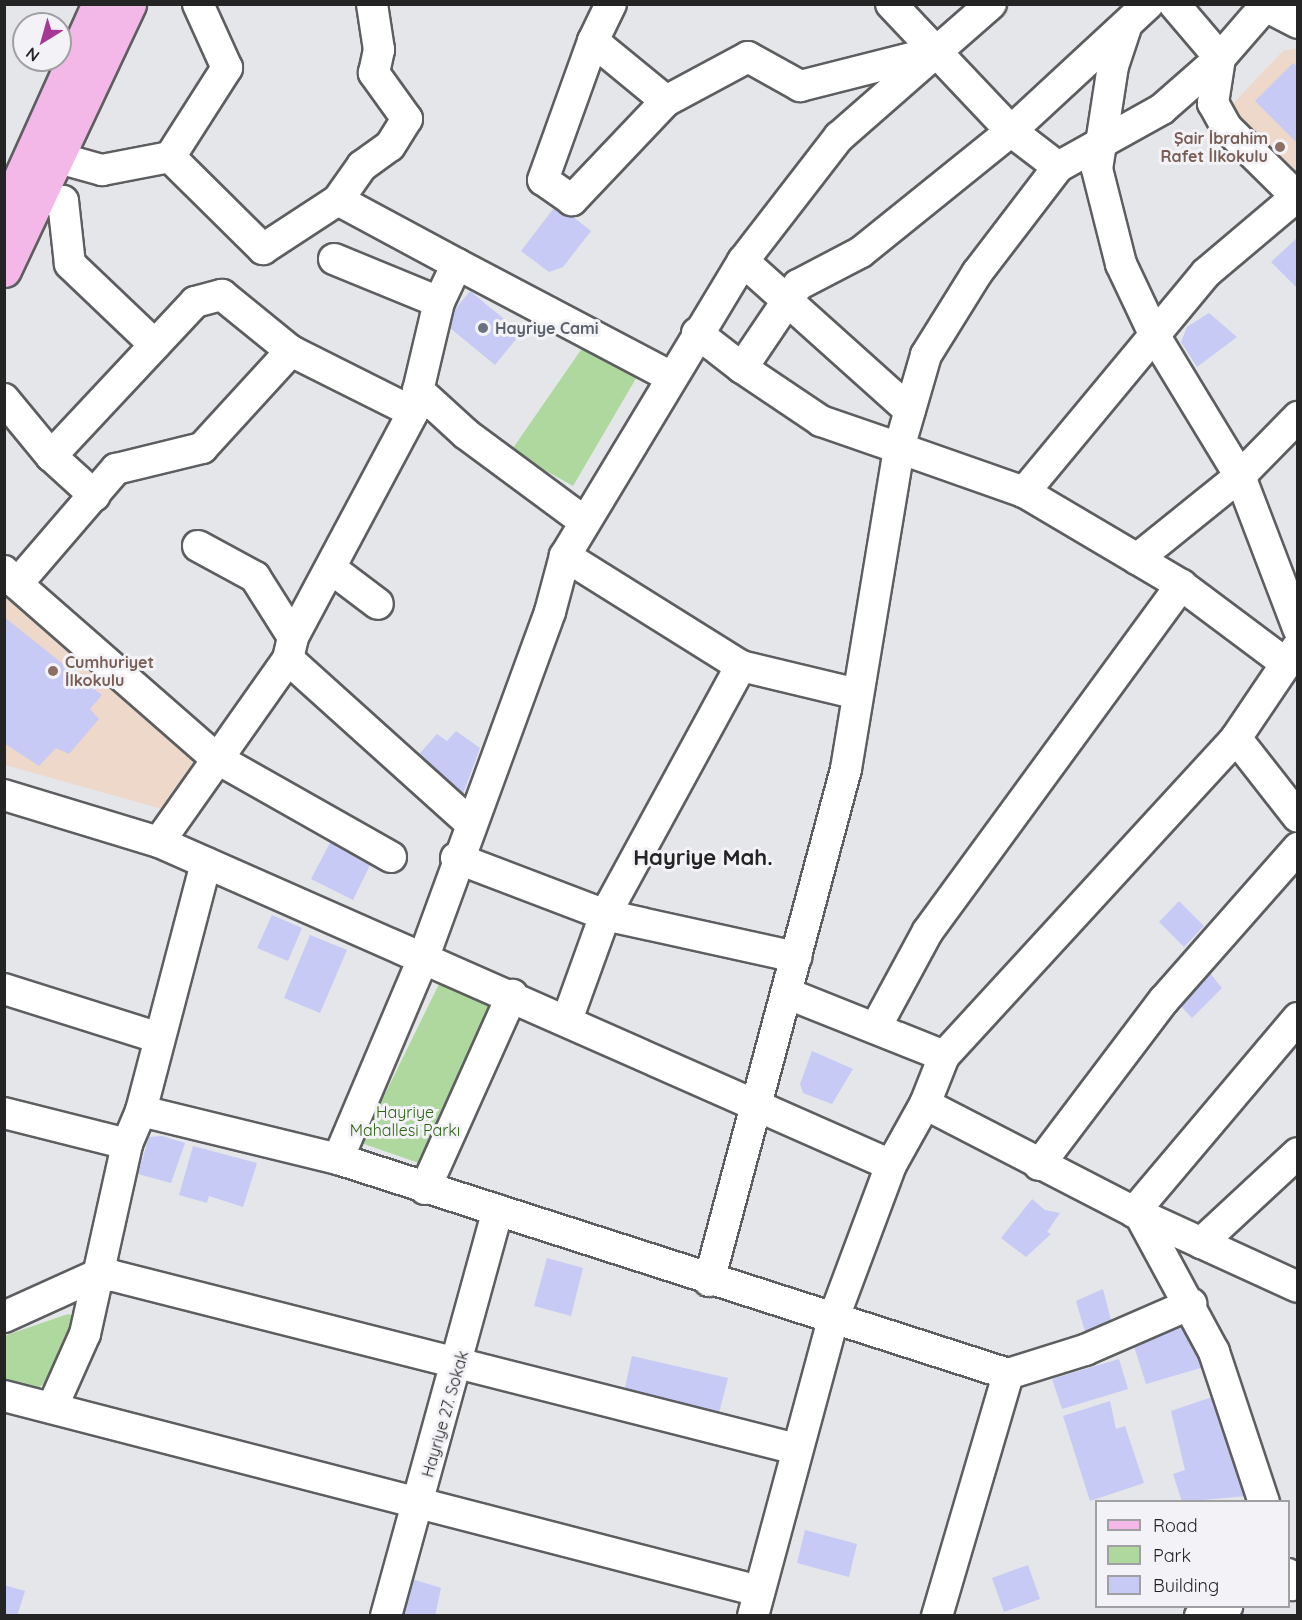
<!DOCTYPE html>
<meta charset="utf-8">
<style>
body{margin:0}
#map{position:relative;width:1302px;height:1620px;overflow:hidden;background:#e5e6e9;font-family:Quicksand,sans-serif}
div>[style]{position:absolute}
.education>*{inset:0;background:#edd8ca}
.green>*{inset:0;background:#aed89e}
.building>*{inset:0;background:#c6caf4}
.roads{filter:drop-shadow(2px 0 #5d5e60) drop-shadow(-2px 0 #5d5e60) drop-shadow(0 2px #5d5e60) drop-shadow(0 -2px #5d5e60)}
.minor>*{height:30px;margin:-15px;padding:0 15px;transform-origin:15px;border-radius:15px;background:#fff}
.major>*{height:33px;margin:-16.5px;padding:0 16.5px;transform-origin:16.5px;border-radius:16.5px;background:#f3b8e8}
.dots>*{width:16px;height:16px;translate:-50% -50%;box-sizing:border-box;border:3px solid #f3f3f7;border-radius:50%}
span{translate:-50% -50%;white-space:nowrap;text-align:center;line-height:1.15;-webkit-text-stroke:6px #f3f3f7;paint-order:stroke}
.education-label{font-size:16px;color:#785e54;font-weight:700}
.right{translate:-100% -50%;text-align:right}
.left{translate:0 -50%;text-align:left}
.worship-label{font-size:16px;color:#5b616d;font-weight:700}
.park-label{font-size:16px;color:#2e6410}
.street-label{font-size:16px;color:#242425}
.district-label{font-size:22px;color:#242425;font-weight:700}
.frame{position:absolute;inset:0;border:6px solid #242425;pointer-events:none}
.legend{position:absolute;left:1095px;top:1500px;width:195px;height:108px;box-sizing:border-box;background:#f3f3f7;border:2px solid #a0a0a3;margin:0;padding:8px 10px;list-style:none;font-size:18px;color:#242425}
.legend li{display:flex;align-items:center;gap:12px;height:30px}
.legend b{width:30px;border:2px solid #a0a0a3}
.north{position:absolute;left:12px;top:12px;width:60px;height:60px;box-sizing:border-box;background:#f3f3f7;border:2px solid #a0a0a3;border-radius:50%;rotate:217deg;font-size:16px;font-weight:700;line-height:24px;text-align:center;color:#242425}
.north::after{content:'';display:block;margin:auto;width:21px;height:27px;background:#a53795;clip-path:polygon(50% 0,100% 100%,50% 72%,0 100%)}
</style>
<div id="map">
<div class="education">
<i style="clip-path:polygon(1297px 48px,1297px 183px,1226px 111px,1283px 51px)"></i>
<i style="clip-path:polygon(4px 589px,199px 754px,162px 809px,5px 765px)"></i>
</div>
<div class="green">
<i style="clip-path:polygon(585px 344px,638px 375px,573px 486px,511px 451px)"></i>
<i style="clip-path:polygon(441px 980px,492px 1003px,419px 1163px,361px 1143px)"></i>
<i style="clip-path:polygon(68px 1314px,77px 1318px,73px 1334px,48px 1380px,36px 1390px,5px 1381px,4px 1336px)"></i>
</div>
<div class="building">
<i style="clip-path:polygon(1293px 63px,1298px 67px,1298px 144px,1255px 101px)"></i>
<i style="clip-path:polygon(557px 204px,591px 231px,563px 267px,549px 272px,521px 251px)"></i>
<i style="clip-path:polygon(1298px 237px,1298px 289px,1271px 262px)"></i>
<i style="clip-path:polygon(470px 291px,521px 333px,495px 365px,444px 323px)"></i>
<i style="clip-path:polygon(1209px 313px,1237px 337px,1197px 367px,1181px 342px,1187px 327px)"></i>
<i style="clip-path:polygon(4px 617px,102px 695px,90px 709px,99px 719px,69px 754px,56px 748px,39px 766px,4px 743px)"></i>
<i style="clip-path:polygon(456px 731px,480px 748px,463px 794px,452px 796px,413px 761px,437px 734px,447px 741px)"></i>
<i style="clip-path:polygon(333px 837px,374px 857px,353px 900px,311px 879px)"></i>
<i style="clip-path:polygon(1179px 901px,1204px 926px,1184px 947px,1159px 922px)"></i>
<i style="clip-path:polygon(272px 915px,302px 928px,288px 961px,257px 948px)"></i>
<i style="clip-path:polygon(310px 935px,347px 950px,320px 1013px,284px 998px)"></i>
<i style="clip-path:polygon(1205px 967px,1222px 988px,1192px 1018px,1177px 1002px)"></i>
<i style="clip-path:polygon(812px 1051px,853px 1069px,832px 1104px,803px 1093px,800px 1084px)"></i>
<i style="clip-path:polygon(162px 1136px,185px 1143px,171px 1183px,138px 1174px,149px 1137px)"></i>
<i style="clip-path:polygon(193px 1146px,257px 1163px,243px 1207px,209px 1196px,207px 1203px,179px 1195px)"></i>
<i style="clip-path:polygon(1032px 1199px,1045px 1210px,1060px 1213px,1047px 1232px,1051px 1234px,1026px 1257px,1001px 1238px)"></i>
<i style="clip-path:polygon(547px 1258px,583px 1268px,571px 1316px,534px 1306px)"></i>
<i style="clip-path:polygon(1103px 1289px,1113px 1328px,1086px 1335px,1076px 1301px)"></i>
<i style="clip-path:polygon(1182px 1325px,1193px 1332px,1204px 1367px,1146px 1384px,1132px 1340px)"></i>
<i style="clip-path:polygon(632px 1356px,728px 1378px,719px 1413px,624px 1392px)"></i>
<i style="clip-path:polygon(1119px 1359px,1128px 1389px,1062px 1409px,1052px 1379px)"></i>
<i style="clip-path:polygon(1215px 1396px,1246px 1496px,1182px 1502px,1173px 1474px,1185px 1470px,1171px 1411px)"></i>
<i style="clip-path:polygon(1110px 1401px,1116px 1429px,1125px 1426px,1144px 1483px,1090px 1501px,1063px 1416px)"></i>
<i style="clip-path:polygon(805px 1530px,857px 1544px,849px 1577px,797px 1563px)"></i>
<i style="clip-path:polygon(1028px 1565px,1040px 1599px,1004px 1612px,992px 1578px)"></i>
<i style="clip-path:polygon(412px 1579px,441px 1588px,435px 1616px,403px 1616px)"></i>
<i style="clip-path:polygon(4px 1585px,25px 1591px,17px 1616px,4px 1616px)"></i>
</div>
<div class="roads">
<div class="minor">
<i style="left:891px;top:4px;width:175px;rotate:46.6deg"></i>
<i style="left:1011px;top:131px;width:59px;rotate:37.5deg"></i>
<i style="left:1174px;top:4px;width:71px;rotate:49.6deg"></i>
<i style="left:1220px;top:58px;width:46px;rotate:98.8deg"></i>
<i style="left:1213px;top:103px;width:29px;rotate:61deg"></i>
<i style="left:1227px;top:128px;width:100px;rotate:44.6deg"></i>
<i style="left:1126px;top:27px;width:41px;rotate:108.4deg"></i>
<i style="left:1113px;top:66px;width:104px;rotate:98.8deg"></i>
<i style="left:1097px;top:169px;width:98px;rotate:75.8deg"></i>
<i style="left:1121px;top:264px;width:82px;rotate:64.7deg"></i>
<i style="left:1156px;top:338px;width:162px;rotate:58.7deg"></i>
<i style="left:1240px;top:476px;width:163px;rotate:69.1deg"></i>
<i style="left:593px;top:41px;width:41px;rotate:-64.1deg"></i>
<i style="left:666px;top:101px;width:137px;rotate:133.5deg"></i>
<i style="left:572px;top:200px;width:35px;rotate:-145deg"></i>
<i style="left:543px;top:180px;width:148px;rotate:-70.2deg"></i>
<i style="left:593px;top:41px;width:94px;rotate:39.4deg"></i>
<i style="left:666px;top:101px;width:93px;rotate:-28.2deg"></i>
<i style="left:748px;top:57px;width:60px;rotate:29.1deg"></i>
<i style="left:800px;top:86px;width:134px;rotate:-14.2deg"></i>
<i style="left:55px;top:157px;width:49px;rotate:15.5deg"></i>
<i style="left:102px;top:170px;width:69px;rotate:-10.8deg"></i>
<i style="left:170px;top:157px;width:131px;rotate:44.7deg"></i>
<i style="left:263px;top:249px;width:90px;rotate:-33.2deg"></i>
<i style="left:338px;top:200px;width:135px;rotate:28.3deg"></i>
<i style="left:170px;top:157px;width:106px;rotate:-57.4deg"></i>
<i style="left:227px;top:68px;width:70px;rotate:-114.4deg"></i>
<i style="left:1296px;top:197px;width:118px;rotate:139.8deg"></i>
<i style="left:1206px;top:273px;width:285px;rotate:129.7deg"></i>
<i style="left:1024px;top:492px;width:133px;rotate:-160.6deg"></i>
<i style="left:899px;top:448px;width:97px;rotate:-73.8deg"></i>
<i style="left:926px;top:355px;width:97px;rotate:-58.1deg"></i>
<i style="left:977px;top:273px;width:133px;rotate:-52.6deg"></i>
<i style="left:1058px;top:167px;width:119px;rotate:-29.1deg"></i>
<i style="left:1162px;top:109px;width:77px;rotate:-41.3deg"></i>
<i style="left:1220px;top:58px;width:69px;rotate:-49.1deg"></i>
<i style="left:1265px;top:6px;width:37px;rotate:27deg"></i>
<i style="left:39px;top:199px;width:24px;rotate:5deg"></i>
<i style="left:63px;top:201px;width:63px;rotate:83.7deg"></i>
<i style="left:70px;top:264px;width:117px;rotate:43.6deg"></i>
<i style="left:338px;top:200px;width:42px;rotate:-54.8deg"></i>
<i style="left:362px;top:166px;width:34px;rotate:-36deg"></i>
<i style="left:390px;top:146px;width:32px;rotate:-58deg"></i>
<i style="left:407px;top:119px;width:57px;rotate:-125.7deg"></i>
<i style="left:374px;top:73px;width:24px;rotate:-78deg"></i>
<i style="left:379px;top:50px;width:47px;rotate:-98.7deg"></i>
<i style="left:334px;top:259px;width:113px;rotate:22.3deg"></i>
<i style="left:743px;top:261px;width:224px;rotate:41.9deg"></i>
<i style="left:697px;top:333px;width:57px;rotate:37.9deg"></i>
<i style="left:742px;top:368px;width:100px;rotate:-56deg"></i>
<i style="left:798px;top:285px;width:71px;rotate:-27.6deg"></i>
<i style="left:861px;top:252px;width:193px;rotate:-38.9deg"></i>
<i style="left:1011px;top:131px;width:187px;rotate:-42.8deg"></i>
<i style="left:418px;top:390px;width:65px;rotate:42.5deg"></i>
<i style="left:466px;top:434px;width:148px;rotate:36.5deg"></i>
<i style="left:4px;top:399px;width:74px;rotate:50.5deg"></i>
<i style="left:51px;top:456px;width:59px;rotate:42.3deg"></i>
<i style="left:51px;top:456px;width:211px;rotate:-46.9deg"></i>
<i style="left:195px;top:302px;width:28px;rotate:-15deg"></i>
<i style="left:222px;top:295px;width:89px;rotate:39.1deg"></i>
<i style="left:291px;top:351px;width:136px;rotate:26.6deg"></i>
<i style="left:1024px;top:492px;width:182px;rotate:30.6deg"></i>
<i style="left:1181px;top:585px;width:129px;rotate:36.8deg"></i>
<i style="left:198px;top:546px;width:65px;rotate:28.5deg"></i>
<i style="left:255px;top:577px;width:71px;rotate:57.7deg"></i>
<i style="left:565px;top:556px;width:208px;rotate:32deg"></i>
<i style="left:741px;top:666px;width:120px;rotate:13.5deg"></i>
<i style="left:1137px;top:559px;width:132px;rotate:-38.9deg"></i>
<i style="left:1240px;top:476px;width:83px;rotate:-45.5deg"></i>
<i style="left:333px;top:570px;width:56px;rotate:37.1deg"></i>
<i style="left:4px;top:571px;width:18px;rotate:45deg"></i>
<i style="left:17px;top:584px;width:152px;rotate:-49.3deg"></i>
<i style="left:116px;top:469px;width:89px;rotate:-13.7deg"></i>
<i style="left:202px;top:448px;width:132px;rotate:-47.5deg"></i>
<i style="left:17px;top:584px;width:264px;rotate:41.2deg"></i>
<i style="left:216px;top:758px;width:201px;rotate:29.5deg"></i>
<i style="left:288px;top:659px;width:246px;rotate:42deg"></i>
<i style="left:1236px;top:738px;width:100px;rotate:51.9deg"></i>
<i style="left:4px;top:795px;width:162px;rotate:16.9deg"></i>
<i style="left:159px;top:842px;width:800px;rotate:23.81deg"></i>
<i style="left:159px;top:842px;width:224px;rotate:-54.8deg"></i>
<i style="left:288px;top:659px;width:23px;rotate:-77deg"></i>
<i style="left:293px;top:637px;width:255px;rotate:-61.9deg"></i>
<i style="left:413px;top:412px;width:113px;rotate:-76.7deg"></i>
<i style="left:439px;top:302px;width:42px;rotate:-64.7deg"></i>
<i style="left:457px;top:264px;width:242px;rotate:27.8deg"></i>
<i style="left:456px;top:858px;width:160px;rotate:20.9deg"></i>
<i style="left:605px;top:915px;width:196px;rotate:12.4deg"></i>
<i style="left:206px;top:863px;width:256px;rotate:104.7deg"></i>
<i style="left:141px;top:1111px;width:203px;rotate:13.7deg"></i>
<i style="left:338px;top:1159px;width:704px;rotate:17.79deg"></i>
<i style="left:1008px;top:1374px;width:81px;rotate:-17.3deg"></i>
<i style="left:1085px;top:1350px;width:116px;rotate:-23.5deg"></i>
<i style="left:4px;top:989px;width:163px;rotate:17.5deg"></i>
<i style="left:786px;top:993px;width:170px;rotate:21.7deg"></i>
<i style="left:567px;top:1020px;width:112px;rotate:-70.1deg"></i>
<i style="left:605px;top:915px;width:284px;rotate:-61.4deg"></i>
<i style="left:876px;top:1027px;width:109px;rotate:-61.6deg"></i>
<i style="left:928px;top:931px;width:429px;rotate:-53.8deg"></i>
<i style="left:925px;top:1104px;width:235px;rotate:27.3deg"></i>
<i style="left:1134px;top:1212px;width:180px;rotate:24.6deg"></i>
<i style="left:4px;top:1113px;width:127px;rotate:14.1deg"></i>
<i style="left:338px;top:1159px;width:217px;rotate:-67deg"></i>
<i style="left:423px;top:959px;width:370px;rotate:-69.9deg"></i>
<i style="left:550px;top:612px;width:58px;rotate:-75deg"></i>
<i style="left:565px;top:556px;width:345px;rotate:-58.9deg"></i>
<i style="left:743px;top:261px;width:157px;rotate:-52.3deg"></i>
<i style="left:839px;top:137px;width:202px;rotate:-41.2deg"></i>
<i style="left:1039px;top:1165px;width:207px;rotate:-52.9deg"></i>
<i style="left:1164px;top:1000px;width:203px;rotate:-48.6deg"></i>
<i style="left:425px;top:1189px;width:213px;rotate:-65.8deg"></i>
<i style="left:1134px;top:1212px;width:254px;rotate:-49.8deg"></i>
<i style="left:1140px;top:1215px;width:156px;rotate:61.6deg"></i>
<i style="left:1214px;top:1352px;width:158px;rotate:71.6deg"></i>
<i style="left:1201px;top:1243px;width:132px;rotate:-42.9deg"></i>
<i style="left:709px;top:1281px;width:530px;rotate:-75.02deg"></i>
<i style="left:846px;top:769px;width:325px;rotate:-80.6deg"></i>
<i style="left:899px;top:448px;width:83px;rotate:-160.9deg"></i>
<i style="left:821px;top:421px;width:95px;rotate:-146.1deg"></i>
<i style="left:4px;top:1317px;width:104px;rotate:-24.4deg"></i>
<i style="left:99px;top:1274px;width:15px;rotate:8deg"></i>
<i style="left:114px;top:1276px;width:704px;rotate:14.23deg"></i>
<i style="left:4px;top:1396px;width:780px;rotate:14.48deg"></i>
<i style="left:52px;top:1408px;width:81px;rotate:-66deg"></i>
<i style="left:85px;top:1334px;width:195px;rotate:-77.5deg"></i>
<i style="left:127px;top:1144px;width:36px;rotate:-67deg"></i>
<i style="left:1288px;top:1574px;width:12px;rotate:70deg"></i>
<i style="left:386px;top:1616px;width:421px;rotate:-74.6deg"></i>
<i style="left:753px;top:1616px;width:307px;rotate:-74.9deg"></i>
<i style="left:833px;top:1320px;width:165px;rotate:-69.5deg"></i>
<i style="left:891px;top:1165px;width:70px;rotate:-60.9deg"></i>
<i style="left:925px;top:1104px;width:52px;rotate:-68.4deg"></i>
<i style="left:944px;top:1056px;width:432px;rotate:-47.4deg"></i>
<i style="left:1236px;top:738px;width:111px;rotate:-56deg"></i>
<i style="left:937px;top:1616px;width:252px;rotate:-73.6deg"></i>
<i style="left:1200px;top:1616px;width:29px;rotate:-20deg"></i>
</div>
<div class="major">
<i style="left:4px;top:214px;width:230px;rotate:-65.7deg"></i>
<i style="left:4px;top:270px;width:294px;rotate:-64.8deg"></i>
</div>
</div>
<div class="dots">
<i style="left:1280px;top:147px;background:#8d6e63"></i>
<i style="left:483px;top:328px;background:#6b7280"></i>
<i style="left:53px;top:671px;background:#8d6e63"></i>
</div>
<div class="education-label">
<span class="right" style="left:1268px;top:147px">Şair İbrahim<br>Rafet İlkokulu</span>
<span class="left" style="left:65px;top:671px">Cumhuriyet<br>İlkokulu</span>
</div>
<div class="worship-label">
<span class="left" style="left:495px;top:328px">Hayriye Cami</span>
</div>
<div class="park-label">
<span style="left:405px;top:1121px">Hayriye<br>Mahallesi Parkı</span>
</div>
<div class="street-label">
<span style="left:445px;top:1414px;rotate:-74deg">Hayriye 27. Sokak</span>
</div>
<div class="district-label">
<span style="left:703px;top:858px">Hayriye Mah.</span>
</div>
<div class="frame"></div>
<ul class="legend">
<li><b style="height:8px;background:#f3b8e8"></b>Road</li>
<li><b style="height:16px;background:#aed89e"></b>Park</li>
<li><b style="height:16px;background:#c6caf4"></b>Building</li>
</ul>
<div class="north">N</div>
</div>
